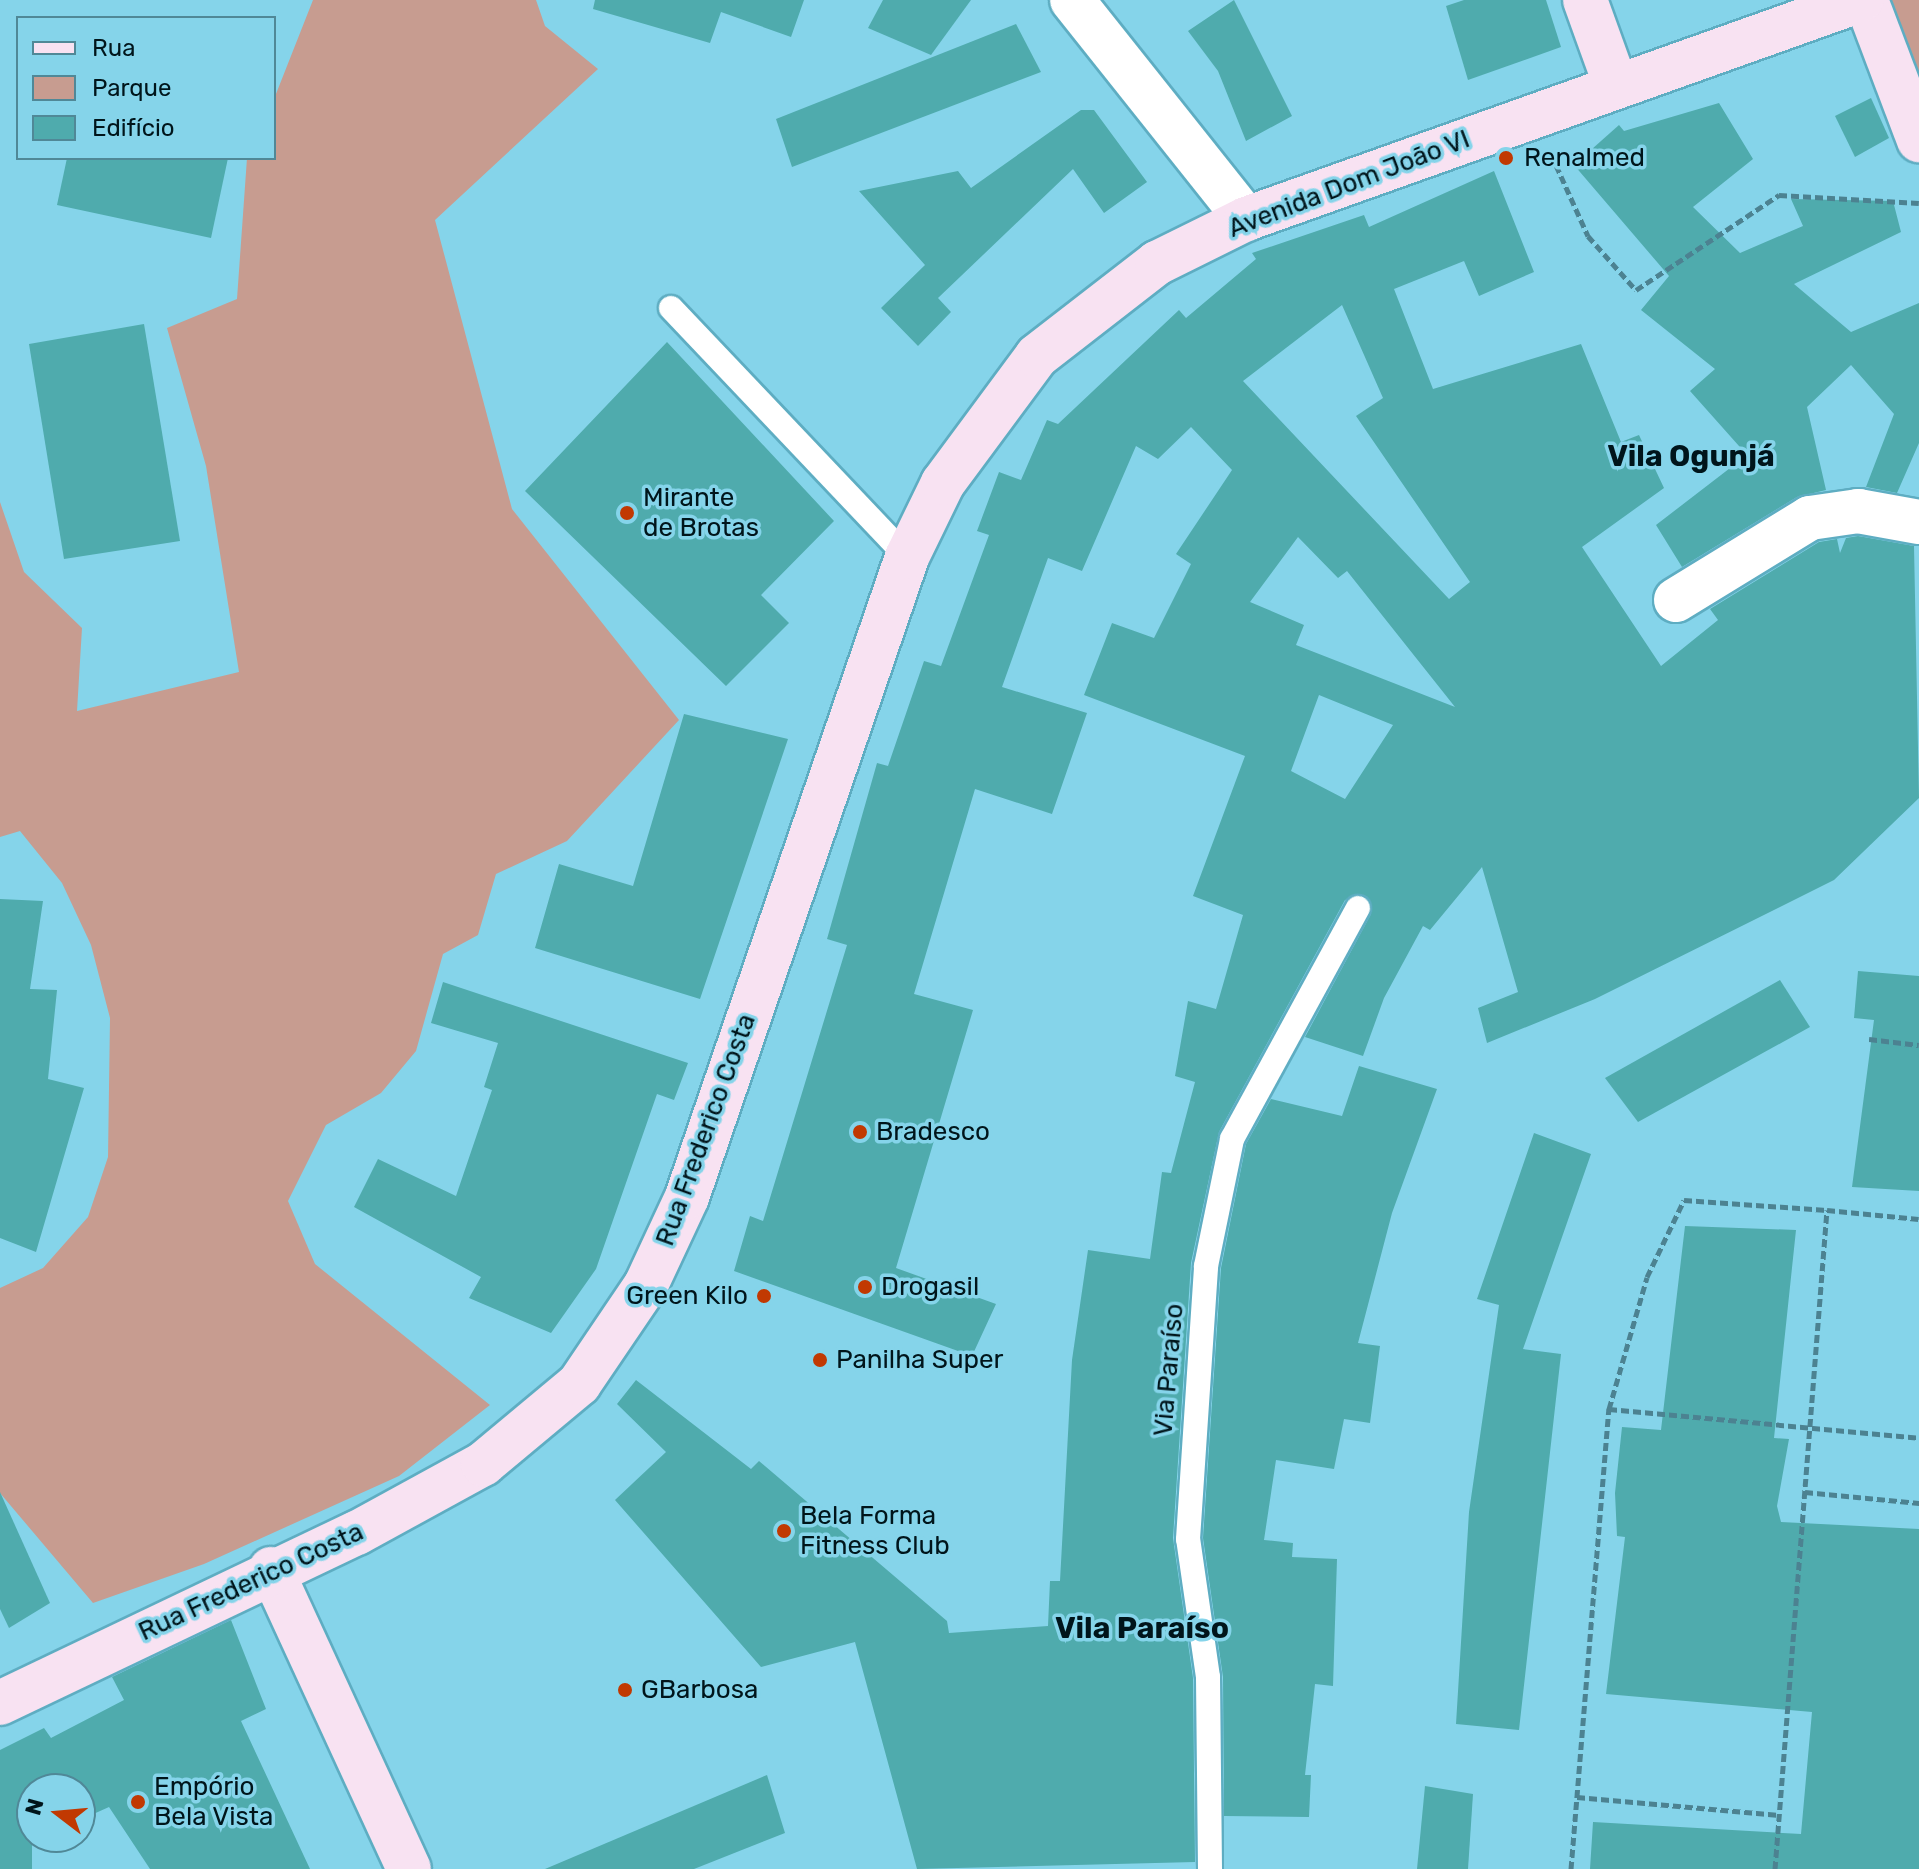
<!DOCTYPE html>
<meta charset="utf-8">
<style>
body{margin:0}
#map{position:relative;width:1919px;height:1869px;overflow:hidden;background:#85d4ea;font-family:Rubik,sans-serif}
div>[style]{position:absolute}
.green>*{inset:0;background:#c79c90}
.building>*{inset:0;background:#4fabad}
.path>*{height:5px;margin-top:-2.5px;transform-origin:0;background:repeating-linear-gradient(90deg,#4c8291 0 8px,transparent 0 12px)}
.roads{filter:drop-shadow(2px 0 #5eadc2) drop-shadow(-2px 0 #5eadc2) drop-shadow(0 2px #5eadc2) drop-shadow(0 -2px #5eadc2)}
.lane>*{height:24px;margin:-12px;padding:0 12px;transform-origin:12px;border-radius:12px;background:#fff}
.street>*{height:44px;margin:-22px;padding:0 22px;transform-origin:22px;border-radius:22px;background:#fff}
.secondary>*{height:44px;margin:-22px;padding:0 22px;transform-origin:22px;border-radius:22px;background:#f8e2f2}
.dots>*{width:22px;height:22px;translate:-50% -50%;box-sizing:border-box;border:4px solid #85d4ea;border-radius:50%}
span{translate:-50% -50%;white-space:nowrap;text-align:center;line-height:1.15;-webkit-text-stroke:7px #85d4ea;paint-order:stroke}
.poi-label{font-size:26px;color:#00151b}
.left{translate:0 -50%;text-align:left}
.right{translate:-100% -50%;text-align:right}
.street-label{font-size:26px;color:#00151b}
.quarter-label{font-size:30px;color:#00151b;font-weight:700}
.legend{position:absolute;left:16px;top:16px;width:260px;height:144px;box-sizing:border-box;background:#85d4ea;border:2px solid #508897;margin:0;padding:10px 14px;list-style:none;font-size:24px;color:#00151b}
.legend li{display:flex;align-items:center;gap:16px;height:40px}
.legend b{width:40px;border:2px solid #508897}
.north{position:absolute;left:16px;top:1773px;width:80px;height:80px;box-sizing:border-box;background:#85d4ea;border:2px solid #508897;border-radius:50%;rotate:286deg;font-size:22px;font-weight:700;line-height:32px;text-align:center;color:#00151b}
.north::after{content:'';display:block;margin:auto;width:28px;height:36px;background:#c13902;clip-path:polygon(50% 0,100% 100%,50% 72%,0 100%)}
</style>
<div id="map">
<div class="green">
<i style="clip-path:polygon(313px 0,536px 0,545px 26px,598px 69px,435px 220px,512px 509px,679px 720px,567px 841px,496px 874px,478px 935px,443px 954px,416px 1051px,381px 1093px,326px 1125px,288px 1201px,315px 1264px,490px 1405px,399px 1476px,204px 1564px,93px 1603px,0 1493px,0 1288px,43px 1268px,88px 1217px,108px 1157px,110px 1018px,91px 945px,62px 883px,20px 831px,0 837px,0 502px,24px 572px,82px 628px,77px 711px,239px 672px,206px 466px,167px 328px,237px 299px,247px 158px,274px 158px,274px 99px)"></i>
<i style="clip-path:polygon(1889px 0,1919px 0,1919px 88px)"></i>
</div>
<div class="building">
<i style="clip-path:polygon(595px 0,804px 0,791px 37px,721px 12px,710px 43px,593px 9px)"></i>
<i style="clip-path:polygon(883px 0,971px 0,931px 55px,868px 28px)"></i>
<i style="clip-path:polygon(1234px 0,1292px 116px,1246px 141px,1218px 71px,1188px 31px)"></i>
<i style="clip-path:polygon(1464px 0,1546px 0,1561px 47px,1468px 80px,1446px 6px)"></i>
<i style="clip-path:polygon(1016px 24px,1041px 72px,792px 167px,776px 119px)"></i>
<i style="clip-path:polygon(1871px 98px,1889px 138px,1855px 157px,1835px 116px)"></i>
<i style="clip-path:polygon(1719px 103px,1753px 159px,1693px 207px,1740px 253px,1803px 226px,1791px 199px,1893px 201px,1901px 232px,1794px 284px,1851px 332px,1919px 303px,1919px 443px,1897px 493px,1866px 487px,1894px 414px,1851px 365px,1807px 407px,1826px 490px,1797px 497px,1682px 567px,1656px 525px,1747px 455px,1690px 391px,1715px 369px,1641px 310px,1669px 276px,1574px 165px,1619px 125px,1624px 131px)"></i>
<i style="clip-path:polygon(1081px 110px,1094px 110px,1147px 182px,1104px 213px,1073px 169px,938px 298px,951px 312px,918px 346px,881px 308px,925px 265px,859px 191px,958px 171px,971px 188px)"></i>
<i style="clip-path:polygon(67px 158px,228px 158px,211px 238px,57px 205px)"></i>
<i style="clip-path:polygon(evenodd,1494px 171px,1534px 272px,1479px 296px,1464px 261px,1394px 289px,1433px 389px,1581px 344px,1621px 442px,1639px 435px,1664px 488px,1582px 547px,1661px 666px,1718px 620px,1710px 609px,1819px 542px,1837px 539px,1840px 553px,1846px 538px,1858px 536px,1914px 546px,1919px 798px,1834px 880px,1595px 999px,1487px 1043px,1478px 1008px,1518px 992px,1482px 867px,1430px 930px,1423px 926px,1384px 998px,1363px 1056px,1305px 1037px,1371px 914px,1364px 895px,1345px 900px,1219px 1132px,1191px 1263px,1173px 1538px,1193px 1678px,1195px 1862px,917px 1869px,855px 1642px,761px 1667px,615px 1500px,666px 1452px,617px 1404px,636px 1380px,751px 1469px,759px 1461px,947px 1621px,949px 1633px,1048px 1626px,1050px 1581px,1060px 1581px,1072px 1360px,1088px 1250px,1150px 1259px,1162px 1172px,1171px 1173px,1195px 1082px,1175px 1076px,1188px 1001px,1216px 1009px,1243px 915px,1193px 896px,1245px 756px,1084px 695px,1112px 623px,1154px 638px,1191px 564px,1176px 554px,1232px 470px,1191px 427px,1158px 459px,1136px 446px,1082px 571px,1048px 558px,1002px 687px,1087px 713px,1052px 814px,975px 789px,914px 994px,973px 1010px,896px 1268px,996px 1304px,972px 1356px,734px 1271px,750px 1216px,763px 1221px,847px 945px,827px 939px,877px 763px,888px 766px,924px 661px,941px 666px,989px 535px,977px 531px,999px 472px,1021px 480px,1047px 420px,1058px 424px,1179px 310px,1186px 318px,1256px 259px,1252px 253px,1364px 215px,1369px 227px,1494px 171px,1342px 305px,1383px 398px,1356px 416px,1470px 582px,1449px 599px,1243px 381px,1342px 305px,1494px 171px,1298px 537px,1338px 578px,1347px 571px,1455px 707px,1296px 645px,1304px 625px,1250px 602px,1298px 537px,1494px 171px,1319px 695px,1393px 725px,1345px 799px,1291px 771px,1319px 695px)"></i>
<i style="clip-path:polygon(144px 324px,180px 541px,64px 559px,29px 344px)"></i>
<i style="clip-path:polygon(667px 342px,834px 521px,761px 595px,789px 623px,726px 686px,525px 491px)"></i>
<i style="clip-path:polygon(684px 714px,788px 739px,700px 999px,535px 948px,559px 864px,633px 886px)"></i>
<i style="clip-path:polygon(0 899px,43px 901px,30px 989px,57px 990px,48px 1079px,84px 1088px,36px 1252px,0 1238px)"></i>
<i style="clip-path:polygon(1858px 971px,1919px 976px,1919px 1191px,1852px 1187px,1874px 1020px,1854px 1018px)"></i>
<i style="clip-path:polygon(1780px 980px,1810px 1027px,1638px 1122px,1605px 1078px)"></i>
<i style="clip-path:polygon(443px 982px,688px 1063px,674px 1100px,657px 1094px,596px 1269px,551px 1333px,469px 1298px,481px 1277px,354px 1207px,378px 1159px,456px 1196px,492px 1090px,484px 1087px,498px 1043px,431px 1023px)"></i>
<i style="clip-path:polygon(1359px 1066px,1437px 1089px,1392px 1213px,1358px 1343px,1380px 1346px,1370px 1423px,1344px 1419px,1334px 1469px,1276px 1460px,1264px 1540px,1293px 1543px,1292px 1557px,1337px 1559px,1333px 1686px,1315px 1684px,1305px 1775px,1311px 1775px,1309px 1817px,1224px 1816px,1223px 1677px,1203px 1538px,1221px 1268px,1246px 1144px,1271px 1099px,1342px 1116px)"></i>
<i style="clip-path:polygon(1534px 1133px,1591px 1154px,1523px 1349px,1561px 1354px,1519px 1730px,1456px 1724px,1469px 1512px,1499px 1305px,1477px 1299px)"></i>
<i style="clip-path:polygon(1685px 1226px,1796px 1230px,1774px 1438px,1789px 1439px,1777px 1506px,1781px 1522px,1919px 1529px,1919px 1869px,1590px 1869px,1593px 1822px,1801px 1834px,1812px 1712px,1606px 1694px,1625px 1537px,1617px 1536px,1615px 1493px,1622px 1427px,1661px 1430px)"></i>
<i style="clip-path:polygon(0 1492px,50px 1603px,9px 1628px,0 1609px)"></i>
<i style="clip-path:polygon(231px 1620px,266px 1709px,241px 1721px,310px 1869px,150px 1869px,109px 1807px,80px 1820px,80px 1789px,32px 1789px,32px 1837px,44px 1837px,32px 1842px,32px 1869px,0 1869px,0 1750px,44px 1728px,51px 1738px,124px 1700px,112px 1677px)"></i>
<i style="clip-path:polygon(767px 1775px,785px 1833px,694px 1869px,545px 1869px)"></i>
<i style="clip-path:polygon(1425px 1786px,1473px 1794px,1468px 1869px,1417px 1869px)"></i>
</div>
<div class="path">
<i style="left:1551px;top:154px;width:90px;rotate:65.7deg"></i>
<i style="left:1588px;top:236px;width:72px;rotate:48.4deg"></i>
<i style="left:1636px;top:290px;width:172px;rotate:-33.6deg"></i>
<i style="left:1779px;top:195px;width:140px;rotate:3.3deg"></i>
<i style="left:1869px;top:1039px;width:50px;rotate:6.8deg"></i>
<i style="left:1609px;top:1409px;width:311px;rotate:5.3deg"></i>
<i style="left:1805px;top:1492px;width:115px;rotate:5.5deg"></i>
<i style="left:1577px;top:1797px;width:203px;rotate:5.1deg"></i>
<i style="left:1571px;top:1869px;width:462px;rotate:-85.3deg"></i>
<i style="left:1609px;top:1409px;width:137px;rotate:-73.9deg"></i>
<i style="left:1647px;top:1277px;width:85px;rotate:-64.3deg"></i>
<i style="left:1684px;top:1200px;width:143px;rotate:4deg"></i>
<i style="left:1775px;top:1869px;width:661px;rotate:-85.49deg"></i>
<i style="left:1827px;top:1210px;width:92px;rotate:5.6deg"></i>
</div>
<div class="roads">
<div class="lane">
<i style="left:671px;top:308px;width:343px;rotate:46.5deg"></i>
<i style="left:1210px;top:1869px;width:192px;rotate:-90.6deg"></i>
<i style="left:1208px;top:1677px;width:139px;rotate:-98.2deg"></i>
<i style="left:1188px;top:1539px;width:274px;rotate:-86.2deg"></i>
<i style="left:1206px;top:1266px;width:130px;rotate:-78.4deg"></i>
<i style="left:1232px;top:1139px;width:263px;rotate:-61.4deg"></i>
</div>
<div class="street">
<i style="left:1072px;top:0;width:280px;rotate:51.5deg"></i>
<i style="left:1676px;top:600px;width:157px;rotate:-31.5deg"></i>
<i style="left:1810px;top:518px;width:49px;rotate:-8.3deg"></i>
<i style="left:1858px;top:511px;width:62px;rotate:10.2deg"></i>
</div>
<div class="secondary">
<i style="left:1585px;top:0;width:91px;rotate:70.2deg"></i>
<i style="left:1866px;top:0;width:150px;rotate:69.3deg"></i>
<i style="left:271px;top:1569px;width:330px;rotate:65.3deg"></i>
<i style="left:0;top:1703px;width:395px;rotate:-25.5deg"></i>
<i style="left:357px;top:1533px;width:144px;rotate:-28.7deg"></i>
<i style="left:483px;top:1464px;width:125px;rotate:-39.8deg"></i>
<i style="left:579px;top:1384px;width:120px;rotate:-55.9deg"></i>
<i style="left:646px;top:1285px;width:97px;rotate:-65deg"></i>
<i style="left:687px;top:1197px;width:677px;rotate:-71.03deg"></i>
<i style="left:907px;top:557px;width:82px;rotate:-64.1deg"></i>
<i style="left:943px;top:483px;width:158px;rotate:-53.5deg"></i>
<i style="left:1037px;top:356px;width:152px;rotate:-37.8deg"></i>
<i style="left:1157px;top:263px;width:99px;rotate:-26.3deg"></i>
<i style="left:1246px;top:219px;width:653px;rotate:-19.6deg"></i>
</div>
</div>
<div class="dots">
<i style="left:1506px;top:158px;background:#c13902"></i>
<i style="left:627px;top:513px;background:#c13902"></i>
<i style="left:860px;top:1132px;background:#c13902"></i>
<i style="left:865px;top:1287px;background:#c13902"></i>
<i style="left:764px;top:1296px;background:#c13902"></i>
<i style="left:820px;top:1360px;background:#c13902"></i>
<i style="left:784px;top:1531px;background:#c13902"></i>
<i style="left:625px;top:1690px;background:#c13902"></i>
<i style="left:138px;top:1802px;background:#c13902"></i>
</div>
<div class="poi-label">
<span class="left" style="left:1524px;top:158px">Renalmed</span>
<span class="left" style="left:643px;top:513px">Mirante<br>de Brotas</span>
<span class="left" style="left:876px;top:1132px">Bradesco</span>
<span class="left" style="left:881px;top:1287px">Drogasil</span>
<span class="right" style="left:748px;top:1296px">Green Kilo</span>
<span class="left" style="left:836px;top:1360px">Panilha Super</span>
<span class="left" style="left:800px;top:1531px">Bela Forma<br>Fitness Club</span>
<span class="left" style="left:641px;top:1690px">GBarbosa</span>
<span class="left" style="left:154px;top:1802px">Empório<br>Bela Vista</span>
</div>
<div class="street-label">
<span style="left:1349px;top:184px;rotate:-21deg">Avenida Dom João VI</span>
<span style="left:706px;top:1130px;rotate:-70deg">Rua Frederico Costa</span>
<span style="left:1169px;top:1370px;rotate:-85deg">Via Paraíso</span>
<span style="left:251px;top:1582px;rotate:-25deg">Rua Frederico Costa</span>
</div>
<div class="quarter-label">
<span style="left:1691px;top:456px">Vila Ogunjá</span>
<span style="left:1142px;top:1628px">Vila Paraíso</span>
</div>
<ul class="legend">
<li><b style="height:10px;background:#f8e2f2"></b>Rua</li>
<li><b style="height:22px;background:#c79c90"></b>Parque</li>
<li><b style="height:22px;background:#4fabad"></b>Edifício</li>
</ul>
<div class="north">N</div>
</div>
